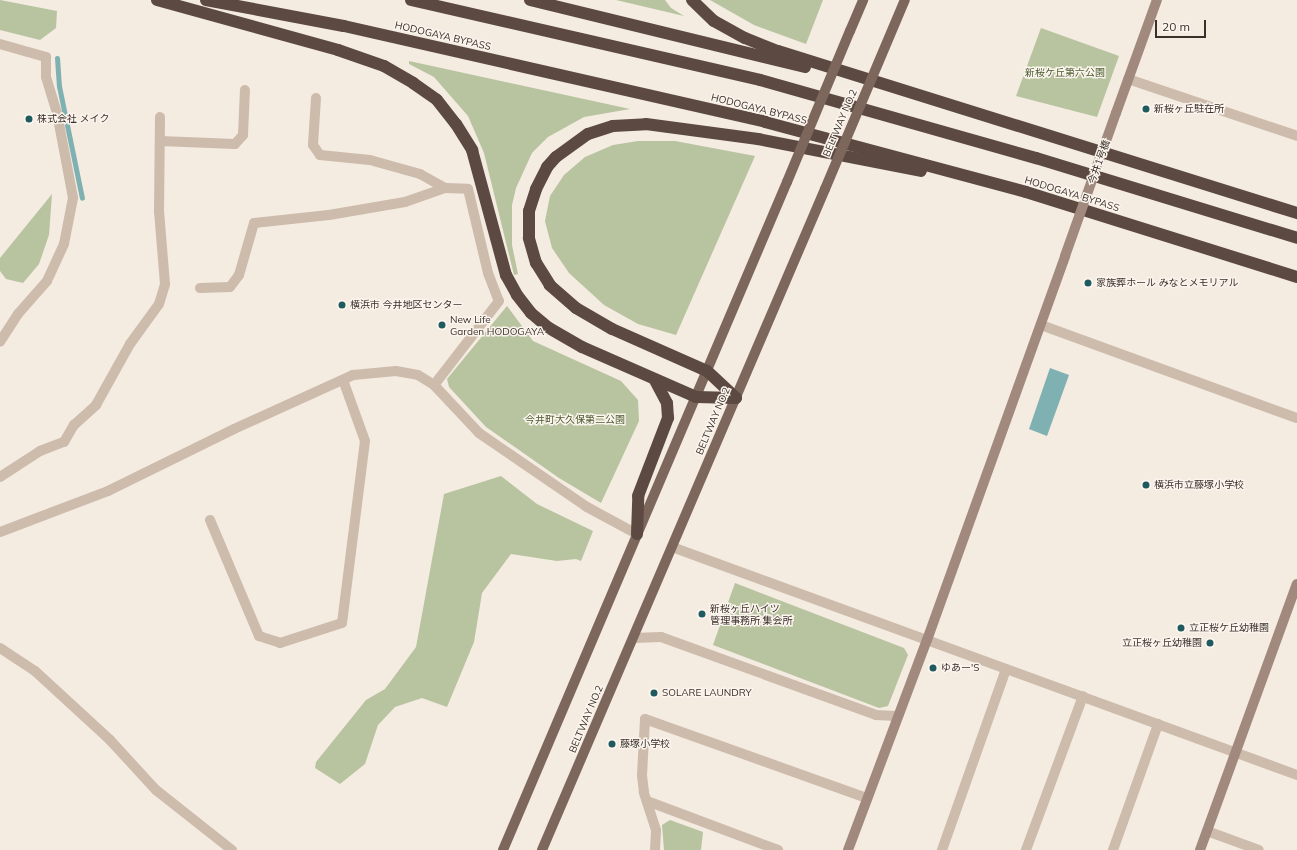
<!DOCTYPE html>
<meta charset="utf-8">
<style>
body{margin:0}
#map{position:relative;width:1297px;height:850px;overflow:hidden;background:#f4ebe1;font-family:Mulish,"Noto Sans JP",sans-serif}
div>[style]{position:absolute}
.green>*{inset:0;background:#b8c4a0}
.water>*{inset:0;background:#7fb0b2}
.stream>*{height:5px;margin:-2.5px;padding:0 2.5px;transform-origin:2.5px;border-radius:2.5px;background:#7fb0b2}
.street>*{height:10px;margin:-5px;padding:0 5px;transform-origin:5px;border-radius:5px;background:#cdbbac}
.secondary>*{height:10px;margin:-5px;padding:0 5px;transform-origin:5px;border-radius:5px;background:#a18a7d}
.primary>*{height:10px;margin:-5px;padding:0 5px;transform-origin:5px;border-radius:5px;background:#7d675c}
.highway>*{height:12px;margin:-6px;padding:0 6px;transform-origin:6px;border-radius:6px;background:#5c4a42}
.secondary-bridge>*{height:10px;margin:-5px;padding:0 5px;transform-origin:5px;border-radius:5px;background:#a18a7d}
.primary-bridge>*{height:10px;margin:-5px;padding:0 5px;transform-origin:5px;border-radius:5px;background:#7d675c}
.dots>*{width:11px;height:11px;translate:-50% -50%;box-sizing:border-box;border:2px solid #fbf5ee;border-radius:50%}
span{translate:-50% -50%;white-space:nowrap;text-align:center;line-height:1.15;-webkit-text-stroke:3px #fbf5ee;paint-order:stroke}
.street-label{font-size:10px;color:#3b302b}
.park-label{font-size:10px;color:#4a5a2e}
.poi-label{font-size:10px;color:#3b302b}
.left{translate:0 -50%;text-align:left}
.right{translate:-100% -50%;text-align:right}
.scale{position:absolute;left:1155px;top:20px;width:51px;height:18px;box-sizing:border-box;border:2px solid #3b302b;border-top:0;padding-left:5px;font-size:12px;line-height:14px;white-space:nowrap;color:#3b302b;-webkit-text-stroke:3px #fbf5ee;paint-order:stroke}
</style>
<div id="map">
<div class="green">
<i style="clip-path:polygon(0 0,57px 11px,56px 28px,40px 40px,0 30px)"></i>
<i style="clip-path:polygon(616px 0,665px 0,671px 8px,684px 16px)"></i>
<i style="clip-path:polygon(710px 0,823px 0,806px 44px,754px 25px)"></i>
<i style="clip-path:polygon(1041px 28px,1119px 56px,1097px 117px,1016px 96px)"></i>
<i style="clip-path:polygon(409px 61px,630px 109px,584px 117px,548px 137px,532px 153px,516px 188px,512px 205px,512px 245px,518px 274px,514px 275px,484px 153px,468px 116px,434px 77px,409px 64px)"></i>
<i style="clip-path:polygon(638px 141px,675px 141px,755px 156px,676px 335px,638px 324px,604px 305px,569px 273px,552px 248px,545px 221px,550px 196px,564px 175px,585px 157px,613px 145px)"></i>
<i style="clip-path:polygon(52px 194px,49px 235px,39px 264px,23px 283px,6px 279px,0 271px,0 258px)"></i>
<i style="clip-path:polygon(507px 306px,533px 341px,621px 381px,638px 400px,639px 421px,601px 503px,559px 478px,486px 427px,449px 387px,447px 379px)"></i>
<i style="clip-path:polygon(501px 476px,537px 504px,593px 531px,581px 561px,576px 559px,557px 561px,511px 554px,482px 593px,474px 642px,447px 707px,422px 698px,395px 707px,378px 725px,365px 764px,340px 784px,315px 768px,316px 762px,366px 700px,385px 689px,416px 647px,444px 494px)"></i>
<i style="clip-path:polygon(735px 583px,904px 648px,908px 655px,888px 706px,879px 708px,713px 645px)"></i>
<i style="clip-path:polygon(670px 820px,703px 832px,701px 850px,664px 850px,662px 825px)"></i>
</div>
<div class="water">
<i style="clip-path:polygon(1050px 368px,1069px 375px,1047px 436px,1029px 429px)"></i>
</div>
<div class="stream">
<i style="left:57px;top:58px;width:28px;rotate:86deg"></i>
<i style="left:59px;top:86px;width:114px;rotate:78.4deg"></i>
</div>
<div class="street">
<i style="left:0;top:44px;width:48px;rotate:15.8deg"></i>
<i style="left:46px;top:57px;width:20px;rotate:90deg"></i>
<i style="left:46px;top:77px;width:38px;rotate:73deg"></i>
<i style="left:57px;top:113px;width:86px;rotate:79.3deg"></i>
<i style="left:73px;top:198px;width:47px;rotate:101.1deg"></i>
<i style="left:64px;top:244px;width:41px;rotate:114.7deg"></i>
<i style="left:47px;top:281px;width:44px;rotate:131.3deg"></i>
<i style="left:18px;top:314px;width:33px;rotate:123deg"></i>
<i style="left:1128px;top:79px;width:178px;rotate:18.6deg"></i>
<i style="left:316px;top:98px;width:47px;rotate:93.7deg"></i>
<i style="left:313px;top:145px;width:12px;rotate:55deg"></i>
<i style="left:320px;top:155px;width:50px;rotate:5.7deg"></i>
<i style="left:370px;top:160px;width:52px;rotate:15.6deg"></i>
<i style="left:420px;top:174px;width:29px;rotate:29deg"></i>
<i style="left:445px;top:188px;width:23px;rotate:2deg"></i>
<i style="left:468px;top:189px;width:86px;rotate:76.6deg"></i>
<i style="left:488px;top:273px;width:30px;rotate:69deg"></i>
<i style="left:499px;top:301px;width:106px;rotate:127.7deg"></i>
<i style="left:160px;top:141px;width:75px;rotate:2.3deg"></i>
<i style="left:235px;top:144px;width:12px;rotate:-48deg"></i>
<i style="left:243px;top:135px;width:45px;rotate:-87.5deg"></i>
<i style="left:200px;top:288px;width:30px;rotate:-2deg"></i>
<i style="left:230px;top:287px;width:15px;rotate:-53deg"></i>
<i style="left:239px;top:275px;width:54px;rotate:-73.9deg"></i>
<i style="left:254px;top:223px;width:75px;rotate:-6.1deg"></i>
<i style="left:329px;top:215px;width:77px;rotate:-9.7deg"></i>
<i style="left:405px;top:202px;width:42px;rotate:-19.3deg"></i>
<i style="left:1041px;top:325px;width:272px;rotate:20deg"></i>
<i style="left:0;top:477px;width:48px;rotate:-33deg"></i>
<i style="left:40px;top:451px;width:26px;rotate:-21deg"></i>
<i style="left:64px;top:442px;width:20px;rotate:-60deg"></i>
<i style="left:74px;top:425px;width:30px;rotate:-42deg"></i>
<i style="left:96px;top:405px;width:70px;rotate:-60.9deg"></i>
<i style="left:130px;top:344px;width:49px;rotate:-54.1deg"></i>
<i style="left:159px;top:304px;width:21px;rotate:-73deg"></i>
<i style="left:165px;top:284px;width:73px;rotate:-94.7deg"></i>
<i style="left:159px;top:211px;width:94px;rotate:-89.4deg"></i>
<i style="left:210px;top:520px;width:126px;rotate:67.1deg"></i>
<i style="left:259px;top:636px;width:22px;rotate:18deg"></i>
<i style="left:280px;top:643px;width:65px;rotate:-17.9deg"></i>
<i style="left:342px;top:623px;width:183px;rotate:-82.8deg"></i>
<i style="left:365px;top:441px;width:65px;rotate:-109.8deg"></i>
<i style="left:0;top:532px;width:116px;rotate:-20.8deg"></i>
<i style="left:108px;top:491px;width:140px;rotate:-26.2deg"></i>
<i style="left:234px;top:429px;width:131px;rotate:-24.4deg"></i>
<i style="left:353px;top:375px;width:43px;rotate:-5.3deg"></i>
<i style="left:396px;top:371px;width:22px;rotate:10deg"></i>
<i style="left:418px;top:375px;width:19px;rotate:32deg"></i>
<i style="left:434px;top:385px;width:66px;rotate:46.8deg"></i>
<i style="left:479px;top:433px;width:131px;rotate:34.4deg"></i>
<i style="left:587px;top:507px;width:57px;rotate:28.4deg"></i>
<i style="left:672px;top:547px;width:665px;rotate:20.04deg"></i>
<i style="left:634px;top:638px;width:27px;rotate:-2deg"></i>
<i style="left:661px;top:637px;width:229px;rotate:19.9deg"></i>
<i style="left:876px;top:715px;width:20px;rotate:3deg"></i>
<i style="left:0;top:648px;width:42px;rotate:33.3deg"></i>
<i style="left:35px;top:671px;width:102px;rotate:42.6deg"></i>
<i style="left:110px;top:740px;width:68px;rotate:47.4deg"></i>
<i style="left:156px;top:790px;width:97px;rotate:38.3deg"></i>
<i style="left:647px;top:801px;width:140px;rotate:20.5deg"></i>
<i style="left:1207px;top:831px;width:55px;rotate:20.1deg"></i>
<i style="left:655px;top:850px;width:20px;rotate:-87deg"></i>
<i style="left:656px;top:830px;width:40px;rotate:-108deg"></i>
<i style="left:644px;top:792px;width:17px;rotate:-97deg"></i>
<i style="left:642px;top:775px;width:56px;rotate:-86.9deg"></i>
<i style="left:645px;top:719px;width:236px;rotate:19.6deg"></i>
<i style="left:942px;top:850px;width:192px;rotate:-70.5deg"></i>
<i style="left:1026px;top:850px;width:164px;rotate:-69.7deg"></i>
<i style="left:1113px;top:850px;width:134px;rotate:-70.3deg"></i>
</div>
<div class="secondary">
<i style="left:1116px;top:113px;width:120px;rotate:-70.1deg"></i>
<i style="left:848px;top:850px;width:224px;rotate:-69.4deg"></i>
<i style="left:927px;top:640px;width:408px;rotate:-70.2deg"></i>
<i style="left:1200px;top:850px;width:283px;rotate:-70deg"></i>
</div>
<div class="primary">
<i style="left:850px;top:31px;width:34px;rotate:-67deg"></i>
<i style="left:503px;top:850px;width:726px;rotate:-66.97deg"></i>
<i style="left:542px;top:850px;width:719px;rotate:-66.82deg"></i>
</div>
<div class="highway">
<i style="left:157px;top:0;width:188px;rotate:15.4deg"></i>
<i style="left:338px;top:50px;width:49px;rotate:19.2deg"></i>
<i style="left:384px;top:66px;width:34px;rotate:30deg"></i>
<i style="left:413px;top:83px;width:29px;rotate:35deg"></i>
<i style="left:437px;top:100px;width:31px;rotate:52deg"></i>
<i style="left:456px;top:124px;width:31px;rotate:58deg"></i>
<i style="left:472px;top:150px;width:130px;rotate:74.8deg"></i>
<i style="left:506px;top:275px;width:23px;rotate:61deg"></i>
<i style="left:517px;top:295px;width:23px;rotate:52deg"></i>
<i style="left:531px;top:313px;width:23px;rotate:40deg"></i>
<i style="left:549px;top:328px;width:38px;rotate:30deg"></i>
<i style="left:582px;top:347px;width:124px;rotate:23.7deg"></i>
<i style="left:696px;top:397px;width:40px;rotate:1.4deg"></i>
<i style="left:206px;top:0;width:140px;rotate:10.7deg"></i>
<i style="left:344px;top:26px;width:432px;rotate:12.8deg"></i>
<i style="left:765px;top:122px;width:270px;rotate:15deg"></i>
<i style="left:1026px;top:192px;width:284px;rotate:17.4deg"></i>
<i style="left:411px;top:0;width:358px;rotate:12.9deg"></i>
<i style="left:760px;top:80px;width:287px;rotate:15.8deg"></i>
<i style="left:1036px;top:158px;width:273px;rotate:17deg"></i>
<i style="left:530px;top:0;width:283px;rotate:13.7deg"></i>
<i style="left:692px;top:0;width:30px;rotate:44deg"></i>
<i style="left:714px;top:21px;width:35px;rotate:29deg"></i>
<i style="left:745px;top:38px;width:35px;rotate:22deg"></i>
<i style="left:778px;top:51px;width:544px;rotate:17.34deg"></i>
<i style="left:736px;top:398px;width:40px;rotate:-137deg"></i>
<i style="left:707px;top:371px;width:104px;rotate:-156.1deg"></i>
<i style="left:612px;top:329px;width:42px;rotate:-149.7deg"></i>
<i style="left:576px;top:308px;width:35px;rotate:-139deg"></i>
<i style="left:550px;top:285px;width:26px;rotate:-122deg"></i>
<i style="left:536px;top:263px;width:26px;rotate:-106deg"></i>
<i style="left:529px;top:238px;width:27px;rotate:-90deg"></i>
<i style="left:529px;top:211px;width:23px;rotate:-72deg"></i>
<i style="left:536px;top:189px;width:25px;rotate:-63deg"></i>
<i style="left:547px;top:167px;width:13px;rotate:-48deg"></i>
<i style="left:556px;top:157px;width:39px;rotate:-36deg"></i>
<i style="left:588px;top:134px;width:26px;rotate:-18deg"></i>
<i style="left:613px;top:126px;width:33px;rotate:-3deg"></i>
<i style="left:646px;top:124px;width:113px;rotate:7.6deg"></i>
<i style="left:758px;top:139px;width:166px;rotate:11.1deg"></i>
<i style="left:637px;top:534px;width:38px;rotate:-88deg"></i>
<i style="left:638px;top:496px;width:84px;rotate:-69deg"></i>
<i style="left:668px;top:418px;width:15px;rotate:-94deg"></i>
<i style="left:667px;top:403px;width:26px;rotate:-118deg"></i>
</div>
<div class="secondary-bridge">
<i style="left:1065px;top:256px;width:152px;rotate:-70.4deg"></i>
</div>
<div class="primary-bridge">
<i style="left:787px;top:182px;width:164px;rotate:-67.4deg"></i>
<i style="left:825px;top:189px;width:205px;rotate:-67.1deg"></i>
</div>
<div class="dots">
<i style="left:1146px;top:109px;background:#1f5a5e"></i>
<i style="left:29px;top:119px;background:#1f5a5e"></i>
<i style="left:1088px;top:283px;background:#1f5a5e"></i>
<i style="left:342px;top:305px;background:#1f5a5e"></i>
<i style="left:442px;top:325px;background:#1f5a5e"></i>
<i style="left:1146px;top:485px;background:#1f5a5e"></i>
<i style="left:702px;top:614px;background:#1f5a5e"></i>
<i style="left:1181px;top:628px;background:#1f5a5e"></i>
<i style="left:1210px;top:643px;background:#1f5a5e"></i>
<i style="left:933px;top:668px;background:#1f5a5e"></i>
<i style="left:654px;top:693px;background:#1f5a5e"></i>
<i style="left:612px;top:744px;background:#1f5a5e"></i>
</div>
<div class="street-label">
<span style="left:443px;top:36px;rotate:13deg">HODOGAYA BYPASS</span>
<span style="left:759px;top:109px;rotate:14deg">HODOGAYA BYPASS</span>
<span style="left:840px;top:123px;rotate:-67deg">BELTWAY NO.2</span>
<span style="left:1099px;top:162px;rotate:-70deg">今井1号橋</span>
<span style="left:1072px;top:194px;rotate:17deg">HODOGAYA BYPASS</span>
<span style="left:713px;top:421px;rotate:-67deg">BELTWAY NO.2</span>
<span style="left:586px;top:719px;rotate:-67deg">BELTWAY NO.2</span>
</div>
<div class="park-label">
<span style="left:1065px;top:73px">新桜ケ丘第六公園</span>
<span style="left:575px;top:420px">今井町大久保第二公園</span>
</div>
<div class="poi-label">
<span class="left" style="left:1154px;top:109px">新桜ヶ丘駐在所</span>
<span class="left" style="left:37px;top:119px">株式会社 メイク</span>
<span class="left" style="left:1096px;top:283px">家族葬ホール みなとメモリアル</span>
<span class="left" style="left:350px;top:305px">横浜市 今井地区センター</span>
<span class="left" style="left:450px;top:325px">New Life<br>Garden HODOGAYA</span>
<span class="left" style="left:1154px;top:485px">横浜市立藤塚小学校</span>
<span class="left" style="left:710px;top:614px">新桜ヶ丘ハイツ<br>管理事務所 集会所</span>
<span class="left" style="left:1189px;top:628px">立正桜ケ丘幼稚園</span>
<span class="right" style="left:1202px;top:643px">立正桜ヶ丘幼稚園</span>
<span class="left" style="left:941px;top:668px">ゆあー'S</span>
<span class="left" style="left:662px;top:693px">SOLARE LAUNDRY</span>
<span class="left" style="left:620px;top:744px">藤塚小学校</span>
</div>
<div class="scale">20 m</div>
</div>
